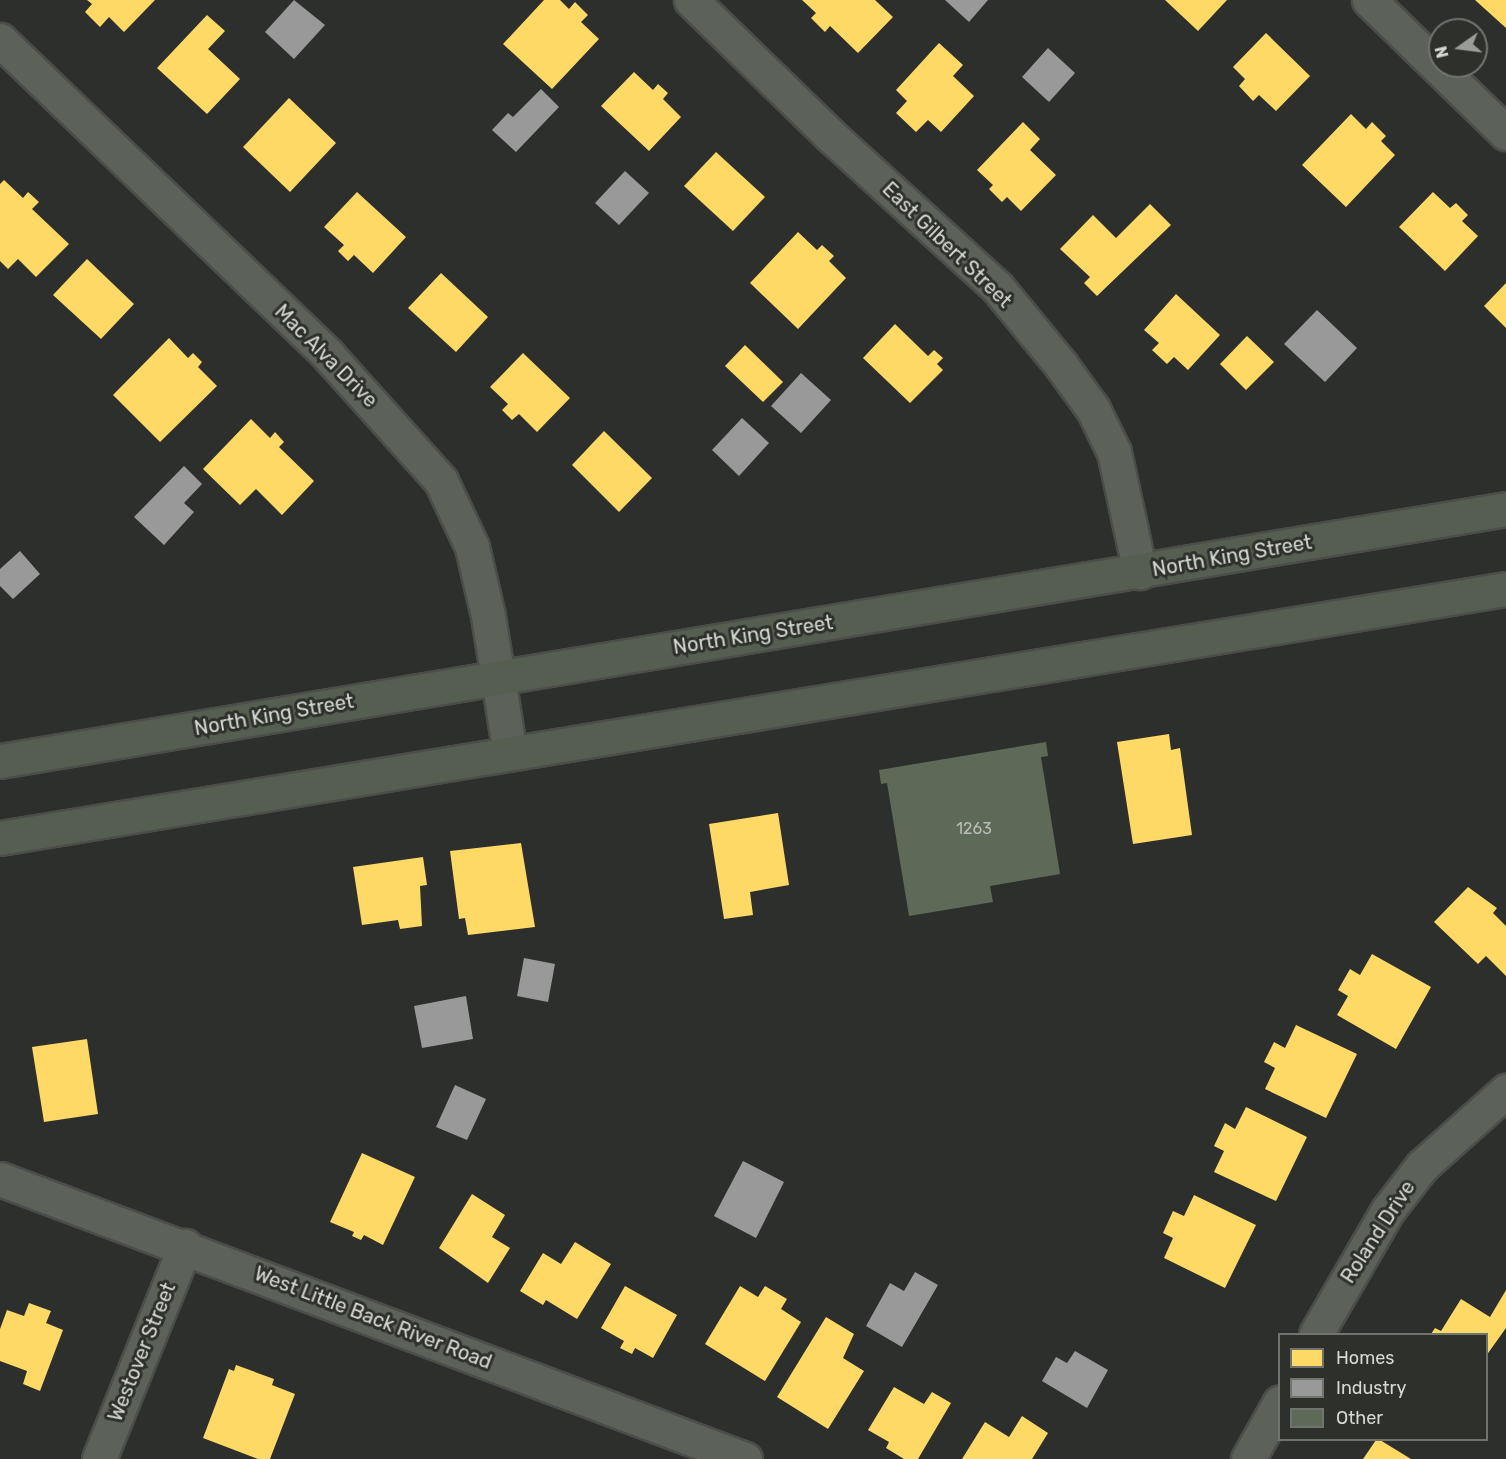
<!DOCTYPE html>
<style>
body{margin:0}
#map{position:relative;width:1506px;height:1459px;overflow:hidden;background:#2d2f2c;font-family:Rubik,sans-serif}
div>[style]{position:absolute}
.homes>*{inset:0;background:#ffd966}
.industry>*{inset:0;background:#999}
.building>*{inset:0;background:#5f6957}
.roads{filter:drop-shadow(2px 0 #4b4d4b) drop-shadow(-2px 0 #4b4d4b) drop-shadow(0 2px #4b4d4b) drop-shadow(0 -2px #4b4d4b)}
.minor>*{height:33px;margin:-16.5px;padding:0 16.5px;transform-origin:16.5px;border-radius:16.5px;background:#5c6259}
.secondary>*{height:33px;margin:-16.5px;padding:0 16.5px;transform-origin:16.5px;border-radius:16.5px;background:#565e51}
span{translate:-50% -50%;white-space:nowrap;text-align:center;line-height:1.15;-webkit-text-stroke:6px #2d302b;paint-order:stroke}
.number-label{font-size:16px;color:#b8bcb5}
.number-label span{-webkit-text-stroke-width:0}
.street-label{font-size:20px;color:#d6d8d4}
.legend{position:absolute;left:1278px;top:1333px;width:210px;height:108px;box-sizing:border-box;background:#2d302b;border:2px solid #71736f;margin:0;padding:8px 10px;list-style:none;font-size:18px;color:#d6d8d4}
.legend li{display:flex;align-items:center;gap:12px;height:30px}
.legend b{width:30px;border:2px solid #71736f}
.north{position:absolute;left:1428px;top:18px;width:60px;height:60px;box-sizing:border-box;background:#2d302b;border:2px solid #71736f;border-radius:50%;rotate:256deg;font-size:16px;font-weight:700;line-height:24px;text-align:center;color:#d6d8d4}
.north::after{content:'';display:block;margin:auto;width:21px;height:27px;background:#9b9d99;clip-path:polygon(50% 0,100% 100%,50% 72%,0 100%)}
</style>
<div id="map">
<div class="homes">
<i style="clip-path:polygon(87px 0,155px 0,124px 32px,109px 17px,100px 27px,85px 12px,92px 4px)"></i>
<i style="clip-path:polygon(544px 0,560px 0,569px 9px,575px 2px,588px 15px,581px 22px,599px 39px,552px 89px,503px 44px)"></i>
<i style="clip-path:polygon(802px 0,875px 0,893px 17px,858px 53px,830px 26px,825px 32px,811px 18px,816px 13px)"></i>
<i style="clip-path:polygon(1165px 0,1227px 0,1198px 31px)"></i>
<i style="clip-path:polygon(1475px 0,1506px 0,1506px 28px)"></i>
<i style="clip-path:polygon(207px 15px,225px 31px,208px 49px,240px 79px,207px 114px,157px 68px)"></i>
<i style="clip-path:polygon(1266px 33px,1310px 76px,1276px 111px,1259px 95px,1253px 101px,1239px 86px,1245px 79px,1233px 67px)"></i>
<i style="clip-path:polygon(939px 43px,963px 65px,953px 76px,974px 96px,941px 132px,928px 120px,916px 132px,896px 113px,907px 101px,896px 90px)"></i>
<i style="clip-path:polygon(634px 72px,653px 90px,658px 84px,668px 93px,663px 99px,681px 117px,649px 151px,601px 106px)"></i>
<i style="clip-path:polygon(289px 98px,336px 143px,290px 192px,243px 147px)"></i>
<i style="clip-path:polygon(1351px 114px,1366px 129px,1372px 122px,1386px 136px,1381px 141px,1395px 155px,1346px 207px,1302px 165px)"></i>
<i style="clip-path:polygon(1023px 122px,1040px 139px,1030px 150px,1056px 175px,1021px 211px,1007px 197px,1002px 202px,989px 189px,993px 185px,977px 170px)"></i>
<i style="clip-path:polygon(716px 152px,765px 197px,733px 231px,684px 186px)"></i>
<i style="clip-path:polygon(4px 180px,23px 198px,28px 192px,39px 202px,32px 209px,69px 244px,36px 277px,18px 259px,8px 269px,0 261px,0 184px)"></i>
<i style="clip-path:polygon(357px 192px,406px 237px,373px 273px,354px 255px,348px 261px,338px 251px,344px 245px,324px 227px)"></i>
<i style="clip-path:polygon(1433px 192px,1450px 208px,1456px 203px,1468px 215px,1462px 221px,1478px 236px,1445px 271px,1399px 227px)"></i>
<i style="clip-path:polygon(1150px 204px,1171px 225px,1097px 296px,1084px 283px,1090px 277px,1060px 249px,1093px 215px,1116px 238px)"></i>
<i style="clip-path:polygon(798px 232px,817px 250px,822px 245px,834px 256px,829px 261px,846px 278px,798px 329px,750px 283px)"></i>
<i style="clip-path:polygon(87px 259px,134px 304px,101px 339px,53px 295px)"></i>
<i style="clip-path:polygon(441px 273px,488px 317px,456px 352px,408px 308px)"></i>
<i style="clip-path:polygon(1506px 283px,1506px 328px,1484px 306px)"></i>
<i style="clip-path:polygon(1176px 294px,1220px 335px,1188px 370px,1174px 357px,1167px 364px,1152px 350px,1159px 343px,1144px 330px)"></i>
<i style="clip-path:polygon(895px 324px,928px 356px,934px 350px,943px 358px,937px 364px,943px 370px,910px 403px,863px 358px)"></i>
<i style="clip-path:polygon(1247px 336px,1274px 362px,1246px 390px,1220px 364px)"></i>
<i style="clip-path:polygon(169px 338px,188px 358px,193px 353px,202px 362px,198px 367px,217px 386px,160px 442px,113px 395px)"></i>
<i style="clip-path:polygon(745px 345px,783px 382px,763px 402px,725px 366px)"></i>
<i style="clip-path:polygon(523px 353px,570px 398px,537px 432px,519px 414px,512px 420px,502px 410px,508px 404px,490px 387px)"></i>
<i style="clip-path:polygon(251px 419px,270px 438px,275px 432px,284px 442px,279px 447px,314px 481px,282px 515px,256px 489px,240px 505px,203px 469px)"></i>
<i style="clip-path:polygon(604px 431px,652px 478px,619px 512px,572px 465px)"></i>
<i style="clip-path:polygon(1169px 734px,1171px 750px,1180px 748px,1192px 835px,1133px 844px,1117px 742px)"></i>
<i style="clip-path:polygon(778px 813px,789px 885px,750px 892px,753px 915px,724px 919px,709px 824px)"></i>
<i style="clip-path:polygon(521px 843px,535px 927px,468px 935px,465px 918px,459px 919px,450px 851px)"></i>
<i style="clip-path:polygon(423px 857px,427px 885px,420px 886px,422px 926px,400px 929px,398px 920px,362px 925px,353px 867px)"></i>
<i style="clip-path:polygon(1468px 887px,1497px 908px,1493px 913px,1506px 926px,1506px 976px,1486px 956px,1478px 964px,1434px 922px)"></i>
<i style="clip-path:polygon(1372px 954px,1431px 987px,1396px 1049px,1337px 1015px,1348px 996px,1338px 990px,1350px 969px,1360px 975px)"></i>
<i style="clip-path:polygon(1296px 1025px,1357px 1054px,1326px 1118px,1265px 1089px,1275px 1068px,1264px 1062px,1274px 1042px,1285px 1048px)"></i>
<i style="clip-path:polygon(87px 1039px,98px 1114px,44px 1122px,32px 1047px)"></i>
<i style="clip-path:polygon(1246px 1107px,1307px 1137px,1276px 1201px,1214px 1172px,1224px 1151px,1214px 1146px,1225px 1123px,1235px 1129px)"></i>
<i style="clip-path:polygon(362px 1153px,415px 1177px,383px 1245px,364px 1235px,361px 1240px,352px 1236px,354px 1232px,330px 1222px)"></i>
<i style="clip-path:polygon(472px 1194px,505px 1215px,492px 1237px,510px 1248px,488px 1283px,439px 1248px)"></i>
<i style="clip-path:polygon(1194px 1195px,1256px 1225px,1225px 1288px,1164px 1258px,1173px 1238px,1163px 1233px,1173px 1211px,1184px 1216px)"></i>
<i style="clip-path:polygon(575px 1242px,611px 1264px,577px 1319px,546px 1300px,543px 1305px,520px 1291px,543px 1253px,561px 1264px)"></i>
<i style="clip-path:polygon(625px 1286px,677px 1315px,653px 1358px,635px 1348px,632px 1354px,620px 1348px,624px 1341px,601px 1328px)"></i>
<i style="clip-path:polygon(740px 1286px,758px 1297px,765px 1286px,787px 1299px,781px 1309px,801px 1322px,765px 1381px,705px 1344px)"></i>
<i style="clip-path:polygon(1506px 1290px,1506px 1328px,1486px 1356px,1486px 1334px,1431px 1334px,1435px 1328px,1441px 1331px,1461px 1299px,1490px 1317px)"></i>
<i style="clip-path:polygon(29px 1303px,51px 1311px,46px 1323px,63px 1330px,40px 1391px,23px 1384px,27px 1371px,0 1361px,0 1329px,7px 1310px,24px 1316px)"></i>
<i style="clip-path:polygon(826px 1317px,854px 1334px,843px 1358px,864px 1371px,828px 1429px,777px 1397px)"></i>
<i style="clip-path:polygon(236px 1365px,274px 1379px,272px 1385px,295px 1394px,270px 1459px,258px 1459px,203px 1438px,229px 1369px,234px 1371px)"></i>
<i style="clip-path:polygon(894px 1387px,924px 1404px,932px 1392px,951px 1403px,918px 1459px,904px 1459px,886px 1448px,889px 1442px,868px 1430px)"></i>
<i style="clip-path:polygon(1022px 1416px,1048px 1433px,1032px 1459px,962px 1459px,985px 1422px,1009px 1437px)"></i>
<i style="clip-path:polygon(1376px 1440px,1380px 1440px,1411px 1459px,1363px 1459px)"></i>
</div>
<div class="industry">
<i style="clip-path:polygon(294px 0,325px 25px,294px 59px,265px 32px)"></i>
<i style="clip-path:polygon(945px 0,988px 0,969px 22px)"></i>
<i style="clip-path:polygon(1048px 48px,1075px 73px,1049px 102px,1022px 77px)"></i>
<i style="clip-path:polygon(541px 89px,559px 107px,516px 152px,492px 130px,508px 113px,513px 117px)"></i>
<i style="clip-path:polygon(625px 171px,649px 193px,619px 225px,595px 203px)"></i>
<i style="clip-path:polygon(1317px 310px,1357px 348px,1325px 382px,1284px 344px)"></i>
<i style="clip-path:polygon(801px 373px,831px 400px,801px 433px,771px 406px)"></i>
<i style="clip-path:polygon(742px 418px,769px 443px,739px 476px,712px 450px)"></i>
<i style="clip-path:polygon(184px 466px,202px 484px,184px 503px,194px 512px,164px 545px,134px 517px)"></i>
<i style="clip-path:polygon(20px 551px,40px 574px,13px 599px,0 586px,0 569px)"></i>
<i style="clip-path:polygon(524px 958px,555px 964px,548px 1002px,517px 996px)"></i>
<i style="clip-path:polygon(466px 996px,473px 1039px,422px 1048px,414px 1006px)"></i>
<i style="clip-path:polygon(455px 1085px,486px 1099px,467px 1140px,436px 1127px)"></i>
<i style="clip-path:polygon(743px 1161px,784px 1182px,756px 1238px,714px 1216px)"></i>
<i style="clip-path:polygon(915px 1272px,938px 1285px,902px 1347px,866px 1326px,890px 1283px,904px 1291px)"></i>
<i style="clip-path:polygon(1075px 1351px,1108px 1370px,1087px 1408px,1042px 1381px,1056px 1357px,1067px 1363px)"></i>
</div>
<div class="building">
<i style="clip-path:polygon(1046px 742px,1048px 756px,1041px 757px,1060px 874px,990px 886px,993px 902px,909px 916px,887px 783px,881px 784px,879px 770px)"></i>
</div>
<div class="roads">
<div class="minor">
<i style="left:691px;top:0;width:195px;rotate:44.2deg"></i>
<i style="left:831px;top:136px;width:224px;rotate:42.3deg"></i>
<i style="left:997px;top:287px;width:101px;rotate:50.6deg"></i>
<i style="left:1061px;top:365px;width:54px;rotate:54deg"></i>
<i style="left:1093px;top:409px;width:48px;rotate:64deg"></i>
<i style="left:1114px;top:452px;width:123px;rotate:77.8deg"></i>
<i style="left:1369px;top:0;width:191px;rotate:44.2deg"></i>
<i style="left:0;top:40px;width:455px;rotate:43.8deg"></i>
<i style="left:328px;top:355px;width:169px;rotate:48.1deg"></i>
<i style="left:441px;top:481px;width:73px;rotate:64.8deg"></i>
<i style="left:472px;top:547px;width:71px;rotate:76.9deg"></i>
<i style="left:488px;top:616px;width:139px;rotate:80.9deg"></i>
<i style="left:0;top:1179px;width:796px;rotate:20.6deg"></i>
<i style="left:1316px;top:1334px;width:143px;rotate:-59.9deg"></i>
<i style="left:1388px;top:1210px;width:56px;rotate:-52.3deg"></i>
<i style="left:1422px;top:1166px;width:113px;rotate:-41.8deg"></i>
<i style="left:99px;top:1459px;width:230px;rotate:-68deg"></i>
<i style="left:1248px;top:1459px;width:65px;rotate:-60.7deg"></i>
</div>
<div class="secondary">
<i style="left:0;top:761px;width:1527px;rotate:-9.5deg"></i>
<i style="left:0;top:838px;width:1526px;rotate:-9.39deg"></i>
</div>
</div>
<div class="number-label">
<span style="left:974px;top:829px">1263</span>
</div>
<div class="street-label">
<span style="left:947px;top:245px;rotate:44deg">East Gilbert Street</span>
<span style="left:326px;top:356px;rotate:45deg">Mac Alva Drive</span>
<span style="left:1232px;top:556px;rotate:-10deg">North King Street</span>
<span style="left:753px;top:635px;rotate:-9deg">North King Street</span>
<span style="left:274px;top:715px;rotate:-10deg">North King Street</span>
<span style="left:1378px;top:1232px;rotate:-57deg">Roland Drive</span>
<span style="left:373px;top:1318px;rotate:21deg">West Little Back River Road</span>
<span style="left:142px;top:1352px;rotate:-68deg">Westover Street</span>
</div>
<ul class="legend">
<li><b style="height:16px;background:#ffd966"></b>Homes</li>
<li><b style="height:16px;background:#999"></b>Industry</li>
<li><b style="height:16px;background:#5f6957"></b>Other</li>
</ul>
<div class="north">N</div>
</div>
